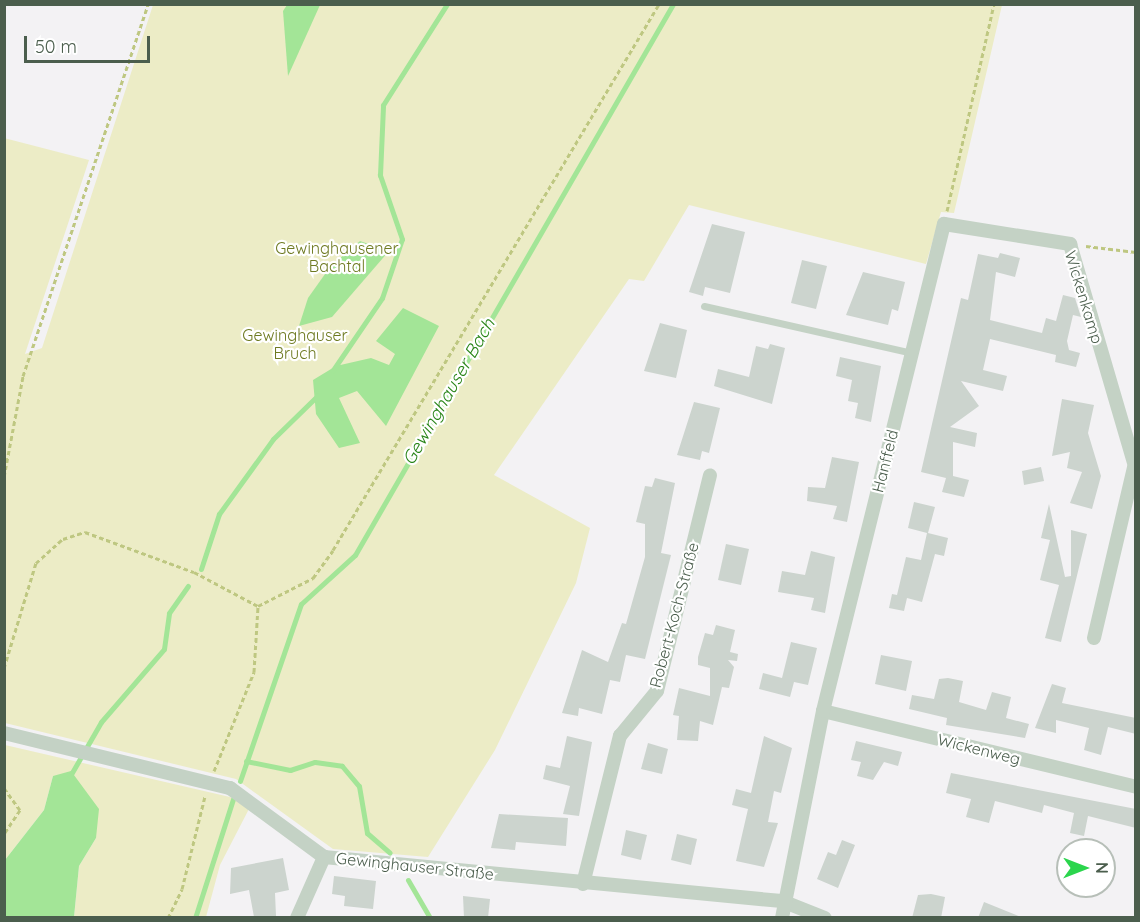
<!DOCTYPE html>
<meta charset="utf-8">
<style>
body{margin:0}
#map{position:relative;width:1140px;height:922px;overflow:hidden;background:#f3f2f4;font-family:Quicksand,sans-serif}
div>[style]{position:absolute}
.green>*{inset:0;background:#ececc6}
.water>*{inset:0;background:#a3e597}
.stream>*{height:5px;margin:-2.5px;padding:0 2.5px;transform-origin:2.5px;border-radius:2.5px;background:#a3e597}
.building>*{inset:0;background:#ccd4ce}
.path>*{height:3px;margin-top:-1.5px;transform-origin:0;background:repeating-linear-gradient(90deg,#bec781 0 4.5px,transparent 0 7.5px)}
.lane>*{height:7px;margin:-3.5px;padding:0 3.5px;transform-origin:3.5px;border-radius:3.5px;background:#c4d2c5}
.street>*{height:14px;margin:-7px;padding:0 7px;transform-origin:7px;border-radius:7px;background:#c4d2c5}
span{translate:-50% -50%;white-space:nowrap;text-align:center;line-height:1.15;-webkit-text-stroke:4.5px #fff;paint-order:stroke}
.park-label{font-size:16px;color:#6e7a21}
.street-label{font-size:16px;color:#4b5e4d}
.water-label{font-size:18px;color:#298518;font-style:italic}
.frame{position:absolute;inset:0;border:6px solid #4b5e4d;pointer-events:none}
.north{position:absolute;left:1056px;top:838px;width:60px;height:60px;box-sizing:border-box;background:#fff;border:2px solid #b7bfb8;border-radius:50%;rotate:90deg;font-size:16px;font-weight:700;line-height:24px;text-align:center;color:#4b5e4d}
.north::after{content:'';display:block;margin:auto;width:21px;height:27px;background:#2bd54d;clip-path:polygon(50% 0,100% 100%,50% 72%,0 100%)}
.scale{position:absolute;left:24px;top:36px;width:126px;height:27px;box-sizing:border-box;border:3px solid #4b5e4d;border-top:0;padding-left:8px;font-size:18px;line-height:21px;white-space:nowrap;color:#4b5e4d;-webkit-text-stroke:4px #fff;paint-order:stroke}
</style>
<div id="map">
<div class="green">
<i style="clip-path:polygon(153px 5px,1002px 5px,954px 213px,941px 212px,926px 264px,689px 205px,644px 281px,629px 279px,494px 475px,590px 528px,576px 583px,495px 750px,428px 857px,333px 849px,236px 779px,5px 723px,4px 138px,89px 160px,25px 354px,42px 348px)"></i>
<i style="clip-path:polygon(5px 745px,230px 797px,250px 807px,220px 865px,206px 917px,74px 917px,79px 866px,96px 838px,53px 776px,44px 810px,5px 860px)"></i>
</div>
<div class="water">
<i style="clip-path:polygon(287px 5px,320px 5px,288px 76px,283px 11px)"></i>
<i style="clip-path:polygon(360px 241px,389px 251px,332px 317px,299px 326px,308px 298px,330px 267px)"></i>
<i style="clip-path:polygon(403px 308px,439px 326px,386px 426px,357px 391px,339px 398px,360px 443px,339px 448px,316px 414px,313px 380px,336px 366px,371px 358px,389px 365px,395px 354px,376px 341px)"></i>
<i style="clip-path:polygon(71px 771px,99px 809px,96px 838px,79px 866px,74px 917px,5px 917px,5px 860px,44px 810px,53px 776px)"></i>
</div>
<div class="stream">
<i style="left:333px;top:370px;width:87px;rotate:-55.8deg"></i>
<i style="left:382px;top:298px;width:62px;rotate:-71.3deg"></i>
<i style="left:402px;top:239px;width:68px;rotate:-109deg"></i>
<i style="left:380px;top:175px;width:70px;rotate:-87.5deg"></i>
<i style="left:383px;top:105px;width:120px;rotate:-57.6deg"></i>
<i style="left:201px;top:569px;width:58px;rotate:-71.9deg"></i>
<i style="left:219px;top:514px;width:92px;rotate:-54.2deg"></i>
<i style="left:273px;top:439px;width:62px;rotate:-44.3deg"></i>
<i style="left:246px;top:761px;width:45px;rotate:11.6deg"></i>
<i style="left:290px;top:770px;width:26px;rotate:-18deg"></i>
<i style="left:315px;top:762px;width:27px;rotate:8deg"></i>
<i style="left:342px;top:766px;width:26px;rotate:50deg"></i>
<i style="left:359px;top:786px;width:48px;rotate:80.3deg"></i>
<i style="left:367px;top:833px;width:30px;rotate:41deg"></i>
<i style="left:70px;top:776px;width:62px;rotate:-60.1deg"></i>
<i style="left:101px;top:722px;width:96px;rotate:-49.2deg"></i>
<i style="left:164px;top:649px;width:36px;rotate:-82deg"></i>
<i style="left:169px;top:613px;width:33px;rotate:-55deg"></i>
<i style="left:240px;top:781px;width:187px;rotate:-71deg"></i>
<i style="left:301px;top:604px;width:73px;rotate:-42.2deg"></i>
<i style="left:355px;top:555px;width:636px;rotate:-60.01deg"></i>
<i style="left:408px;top:880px;width:44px;rotate:59.9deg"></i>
<i style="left:195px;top:918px;width:125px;rotate:-72.3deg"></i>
</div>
<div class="building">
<i style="clip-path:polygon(712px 224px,745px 232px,730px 293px,705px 287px,703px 296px,689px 292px)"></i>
<i style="clip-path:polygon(1000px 253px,1020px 258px,1015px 277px,996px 272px,990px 320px,1042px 333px,1046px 318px,1056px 321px,1063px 295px,1075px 298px,1081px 317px,1073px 315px,1067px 341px,1069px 350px,1080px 353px,1076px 367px,1055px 362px,1056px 355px,990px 339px,983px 370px,1007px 376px,1003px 391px,961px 381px,979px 406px,950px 427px,977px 433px,975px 447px,953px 442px,953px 476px,969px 480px,964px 497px,942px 492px,946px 478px,921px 472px,961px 298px,968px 300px,978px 254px,998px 258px)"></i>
<i style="clip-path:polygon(802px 260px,827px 266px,816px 309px,791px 303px)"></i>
<i style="clip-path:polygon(863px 272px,905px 282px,898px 311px,892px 309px,888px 325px,846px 315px)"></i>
<i style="clip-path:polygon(660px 323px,687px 330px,676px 378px,644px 371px)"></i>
<i style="clip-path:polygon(770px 344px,785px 348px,772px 404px,714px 386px,718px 369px,749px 377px,756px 346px,768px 349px)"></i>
<i style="clip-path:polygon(840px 357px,881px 366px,871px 422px,855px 418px,858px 403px,848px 401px,852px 380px,836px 376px)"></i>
<i style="clip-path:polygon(1062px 399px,1094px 405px,1088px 433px,1101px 476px,1092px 509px,1070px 503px,1082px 472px,1067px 468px,1070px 452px,1052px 456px)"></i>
<i style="clip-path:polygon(694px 402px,720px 408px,709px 453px,702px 451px,700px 460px,677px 455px)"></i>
<i style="clip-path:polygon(832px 457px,859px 462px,847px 522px,833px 519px,837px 506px,807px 501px,808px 487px,825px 488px)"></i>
<i style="clip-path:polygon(1041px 467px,1044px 481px,1024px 485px,1022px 471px)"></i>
<i style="clip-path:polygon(655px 478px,675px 483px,661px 553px,671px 555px,645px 659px,626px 655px,620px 682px,610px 680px,602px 714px,579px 708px,578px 716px,562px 713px,582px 650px,608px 662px,622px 623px,626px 624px,645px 557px,645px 524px,636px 522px,645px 486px,652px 487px)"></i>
<i style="clip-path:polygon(914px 502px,935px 507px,928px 533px,948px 538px,944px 556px,935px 554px,922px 602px,907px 598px,904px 611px,889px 608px,892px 594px,897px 595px,906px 557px,921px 560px,927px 533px,908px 528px)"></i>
<i style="clip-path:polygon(1049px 504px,1065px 577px,1071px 576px,1071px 530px,1087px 534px,1061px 642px,1045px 638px,1059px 585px,1040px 580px,1050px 540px,1041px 538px)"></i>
<i style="clip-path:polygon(726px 544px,749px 549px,741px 585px,718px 580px)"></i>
<i style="clip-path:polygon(811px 551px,835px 557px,825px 613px,811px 610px,814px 598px,778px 592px,782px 571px,805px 575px)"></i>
<i style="clip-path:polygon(716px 625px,735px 630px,730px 652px,738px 654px,737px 661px,728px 660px,734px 667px,729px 688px,722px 687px,713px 725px,700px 721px,698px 741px,677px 740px,679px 716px,673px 715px,679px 688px,710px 696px,710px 668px,698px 665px,698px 657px,705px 633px,713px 635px)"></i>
<i style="clip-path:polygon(791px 642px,817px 648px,808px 685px,794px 682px,790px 697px,759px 689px,763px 673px,782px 678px)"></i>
<i style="clip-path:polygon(881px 655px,912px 661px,906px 691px,875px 684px)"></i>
<i style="clip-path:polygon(948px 678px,963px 681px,959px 702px,986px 710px,992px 692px,1011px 697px,1006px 718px,1029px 724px,1025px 738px,946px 725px,947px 718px,909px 709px,912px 695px,934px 699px,939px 679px)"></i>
<i style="clip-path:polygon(1052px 684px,1066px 688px,1062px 703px,1136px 718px,1136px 734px,1108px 727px,1101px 755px,1084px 750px,1089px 728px,1056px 720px,1056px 733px,1035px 728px)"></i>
<i style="clip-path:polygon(567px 736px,592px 742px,579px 816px,563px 814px,570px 786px,543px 779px,546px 765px,560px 768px)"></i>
<i style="clip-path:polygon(764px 736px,792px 748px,781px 793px,774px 791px,768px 822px,778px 823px,764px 867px,736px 861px,748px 809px,732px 805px,736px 789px,751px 793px)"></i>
<i style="clip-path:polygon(856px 741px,902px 752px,898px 766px,884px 762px,873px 780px,857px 776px,861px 762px,851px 760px)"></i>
<i style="clip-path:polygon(648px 743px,668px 749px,662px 774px,641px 769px)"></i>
<i style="clip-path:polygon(951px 773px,1136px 809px,1136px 828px,1088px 816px,1084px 836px,1070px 833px,1074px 813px,1044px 805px,1042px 813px,995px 801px,989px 823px,966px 817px,971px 799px,946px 793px)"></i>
<i style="clip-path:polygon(499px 814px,568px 818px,566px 846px,516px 842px,515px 850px,491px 848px)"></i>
<i style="clip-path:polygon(626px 830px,647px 835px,641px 860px,621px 855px)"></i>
<i style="clip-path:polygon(677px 834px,697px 839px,691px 865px,671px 860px)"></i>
<i style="clip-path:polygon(842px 840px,855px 845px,838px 888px,817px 879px,828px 852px,836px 855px)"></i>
<i style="clip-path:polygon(283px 858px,289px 890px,275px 893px,276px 916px,254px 917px,249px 890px,230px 894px,231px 868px)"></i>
<i style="clip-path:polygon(334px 876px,376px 881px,373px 909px,344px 906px,345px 896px,332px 894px)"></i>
<i style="clip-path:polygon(931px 894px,945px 897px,941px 918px,912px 918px,918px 895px)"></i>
<i style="clip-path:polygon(463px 896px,490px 899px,488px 918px,464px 918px)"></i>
<i style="clip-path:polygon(984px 902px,1021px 917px,1021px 918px,978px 918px)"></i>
</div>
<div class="path">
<i style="left:947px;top:211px;width:212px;rotate:-77.2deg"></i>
<i style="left:1086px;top:246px;width:50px;rotate:6.8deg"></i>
<i style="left:4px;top:477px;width:103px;rotate:-79.3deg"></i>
<i style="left:23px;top:376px;width:392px;rotate:-71.4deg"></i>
<i style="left:4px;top:668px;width:110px;rotate:-73.1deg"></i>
<i style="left:36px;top:563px;width:36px;rotate:-42deg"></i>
<i style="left:63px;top:539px;width:23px;rotate:-18deg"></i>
<i style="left:85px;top:532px;width:116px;rotate:20.2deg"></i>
<i style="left:194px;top:572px;width:72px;rotate:28deg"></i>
<i style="left:214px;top:771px;width:107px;rotate:-68deg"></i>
<i style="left:254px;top:672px;width:66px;rotate:-86.5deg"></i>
<i style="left:258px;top:606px;width:62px;rotate:-27deg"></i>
<i style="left:313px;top:578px;width:34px;rotate:-54deg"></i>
<i style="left:333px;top:550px;width:636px;rotate:-59.16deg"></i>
<i style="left:4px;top:788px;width:27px;rotate:54deg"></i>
<i style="left:20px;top:810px;width:29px;rotate:124deg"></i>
<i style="left:168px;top:918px;width:32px;rotate:-64deg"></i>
<i style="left:182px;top:889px;width:96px;rotate:-76.1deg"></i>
</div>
<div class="lane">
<i style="left:704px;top:306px;width:213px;rotate:12.7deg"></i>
</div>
<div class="street">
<i style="left:1094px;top:638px;width:175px;rotate:-76.8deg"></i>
<i style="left:823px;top:711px;width:322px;rotate:13.6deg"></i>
<i style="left:4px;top:733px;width:233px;rotate:13.7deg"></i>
<i style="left:230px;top:788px;width:117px;rotate:36.3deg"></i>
<i style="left:324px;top:857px;width:460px;rotate:5.5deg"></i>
<i style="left:782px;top:901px;width:46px;rotate:21.6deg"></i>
<i style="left:583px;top:884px;width:153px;rotate:-76deg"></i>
<i style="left:620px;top:736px;width:58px;rotate:-50.6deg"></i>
<i style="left:657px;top:691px;width:222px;rotate:-76.2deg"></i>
<i style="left:297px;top:918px;width:67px;rotate:-66.1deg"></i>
<i style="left:782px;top:918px;width:211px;rotate:-78.8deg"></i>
<i style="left:823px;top:711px;width:502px;rotate:-76.05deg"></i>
<i style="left:944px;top:224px;width:128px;rotate:9deg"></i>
<i style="left:1070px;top:244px;width:235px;rotate:73.7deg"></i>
</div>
<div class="park-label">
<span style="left:337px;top:257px">Gewinghausener<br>Bachtal</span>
<span style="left:295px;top:344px">Gewinghauser<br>Bruch</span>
</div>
<div class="street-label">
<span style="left:1084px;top:297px;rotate:73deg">Wickenkamp</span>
<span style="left:885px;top:461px;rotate:-76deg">Hanffeld</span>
<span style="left:674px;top:615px;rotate:-75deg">Robert-Koch-Straße</span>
<span style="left:979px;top:749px;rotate:14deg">Wickenweg</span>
<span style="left:415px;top:866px;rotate:6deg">Gewinghauser Straße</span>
</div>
<div class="water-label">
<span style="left:449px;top:392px;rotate:-60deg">Gewinghauser Bach</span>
</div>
<div class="frame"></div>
<div class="north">N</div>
<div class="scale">50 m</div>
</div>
